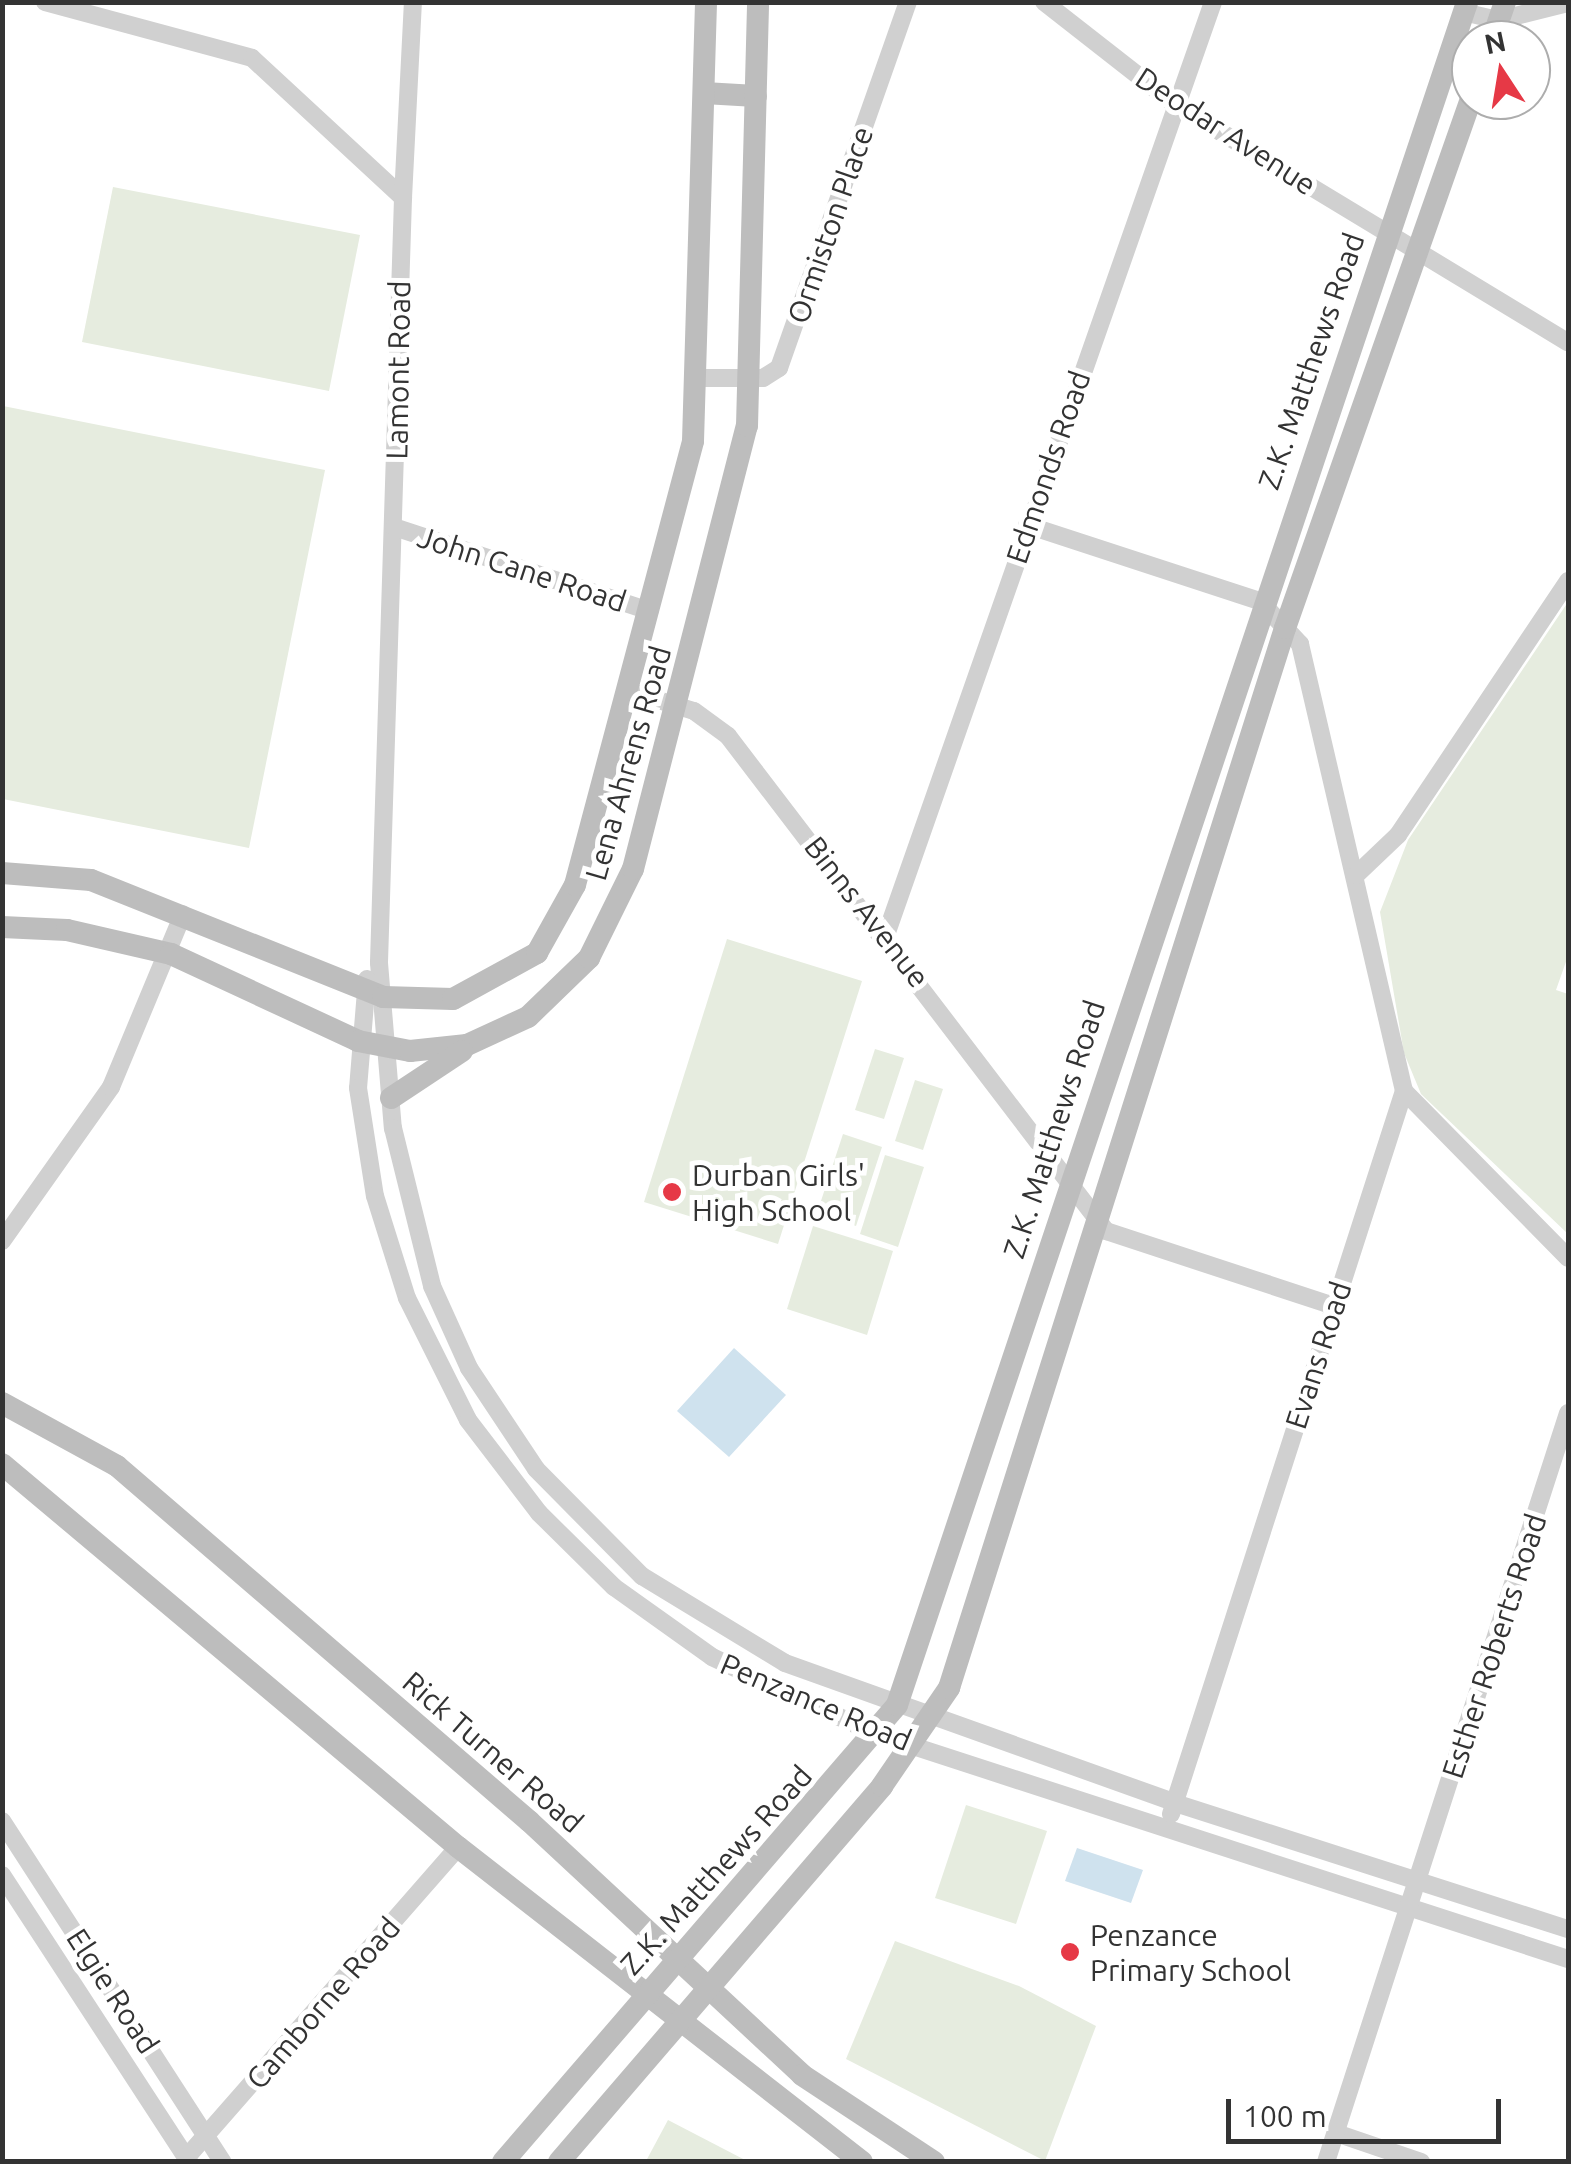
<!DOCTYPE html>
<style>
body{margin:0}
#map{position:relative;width:1571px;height:2164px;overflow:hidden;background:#fff;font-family:Ubuntu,sans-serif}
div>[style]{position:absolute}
.green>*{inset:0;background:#e6ecdf}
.water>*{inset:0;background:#cfe2ee}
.street>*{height:18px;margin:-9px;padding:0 9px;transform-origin:9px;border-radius:9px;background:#d0d0d0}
.secondary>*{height:22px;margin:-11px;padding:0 11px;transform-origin:11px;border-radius:11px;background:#bdbdbd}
.dots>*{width:28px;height:28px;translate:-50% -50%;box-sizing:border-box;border:5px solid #fff;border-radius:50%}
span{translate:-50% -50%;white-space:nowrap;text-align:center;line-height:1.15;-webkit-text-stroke:10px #fff;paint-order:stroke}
.street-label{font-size:30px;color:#333}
.poi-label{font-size:30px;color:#333}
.left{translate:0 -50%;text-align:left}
.frame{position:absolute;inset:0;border:5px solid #333;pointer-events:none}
.north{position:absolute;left:1451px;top:20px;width:100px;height:100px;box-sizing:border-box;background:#fff;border:2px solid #adadad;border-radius:50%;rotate:348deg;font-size:28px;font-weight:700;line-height:40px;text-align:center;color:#333}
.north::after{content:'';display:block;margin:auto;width:35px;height:45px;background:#e63946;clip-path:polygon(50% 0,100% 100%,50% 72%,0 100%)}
.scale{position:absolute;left:1226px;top:2099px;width:275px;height:45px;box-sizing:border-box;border:5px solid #333;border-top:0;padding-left:12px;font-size:30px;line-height:35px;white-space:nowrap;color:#333;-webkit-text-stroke:8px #fff;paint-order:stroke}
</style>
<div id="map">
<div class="green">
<i style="clip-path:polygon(113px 187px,360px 235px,329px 391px,82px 342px)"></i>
<i style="clip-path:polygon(3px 406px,325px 470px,249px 848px,3px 799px)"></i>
<i style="clip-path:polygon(1568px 602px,1568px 956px,1556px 990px,1568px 994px,1568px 1234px,1421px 1094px,1404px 1053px,1380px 912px,1408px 840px)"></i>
<i style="clip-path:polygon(727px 939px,862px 981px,778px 1244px,644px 1202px)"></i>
<i style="clip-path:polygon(875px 1049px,904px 1058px,884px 1119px,855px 1110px)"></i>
<i style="clip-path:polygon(915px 1080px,943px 1089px,923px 1150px,895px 1141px)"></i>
<i style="clip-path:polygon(843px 1134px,882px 1147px,856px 1226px,817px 1213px)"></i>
<i style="clip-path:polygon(885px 1155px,924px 1167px,898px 1247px,860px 1234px)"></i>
<i style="clip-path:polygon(813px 1226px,893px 1251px,867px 1335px,787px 1309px)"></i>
<i style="clip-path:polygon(966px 1805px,1047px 1831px,1016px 1924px,935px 1898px)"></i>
<i style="clip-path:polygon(895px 1941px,1019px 1986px,1096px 2026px,1045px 2161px,846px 2059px)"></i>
<i style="clip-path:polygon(668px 2120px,747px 2161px,646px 2161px)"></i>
</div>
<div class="water">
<i style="clip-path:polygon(734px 1348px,786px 1395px,729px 1457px,677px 1411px)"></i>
<i style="clip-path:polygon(1077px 1848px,1143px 1870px,1131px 1903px,1065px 1881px)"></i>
</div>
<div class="street">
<i style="left:45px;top:2px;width:214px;rotate:15.1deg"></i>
<i style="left:252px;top:58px;width:206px;rotate:42.8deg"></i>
<i style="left:403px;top:198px;width:765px;rotate:91.8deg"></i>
<i style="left:379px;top:963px;width:166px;rotate:85.2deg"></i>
<i style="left:393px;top:1128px;width:163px;rotate:76.1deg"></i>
<i style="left:432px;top:1286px;width:90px;rotate:65.7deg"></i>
<i style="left:469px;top:1368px;width:121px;rotate:56.4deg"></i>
<i style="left:536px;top:1469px;width:151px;rotate:45.3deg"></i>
<i style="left:642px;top:1576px;width:167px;rotate:31.3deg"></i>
<i style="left:785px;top:1663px;width:414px;rotate:19.7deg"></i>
<i style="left:1175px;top:1803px;width:413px;rotate:17.8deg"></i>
<i style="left:1044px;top:2px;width:167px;rotate:38deg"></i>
<i style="left:1176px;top:105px;width:458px;rotate:31.2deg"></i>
<i style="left:1463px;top:12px;width:37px;rotate:13deg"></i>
<i style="left:1499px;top:20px;width:71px;rotate:-13.8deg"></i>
<i style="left:403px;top:198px;width:196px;rotate:-87.1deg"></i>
<i style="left:699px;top:378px;width:64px"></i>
<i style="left:763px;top:378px;width:19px;rotate:-32deg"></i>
<i style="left:779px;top:368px;width:388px;rotate:-70.6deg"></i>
<i style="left:1027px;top:525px;width:245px;rotate:18.1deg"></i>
<i style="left:1260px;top:601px;width:59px;rotate:47.1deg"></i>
<i style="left:1300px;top:644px;width:459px;rotate:76.9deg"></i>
<i style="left:1404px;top:1091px;width:234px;rotate:45.5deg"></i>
<i style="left:394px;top:527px;width:269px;rotate:18.2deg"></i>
<i style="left:626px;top:690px;width:71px;rotate:17.2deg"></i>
<i style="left:694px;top:711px;width:42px;rotate:36.3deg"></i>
<i style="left:728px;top:736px;width:623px;rotate:52.63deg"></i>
<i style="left:1106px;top:1231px;width:240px;rotate:18.2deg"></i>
<i style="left:1356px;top:875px;width:58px;rotate:-43.6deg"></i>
<i style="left:1398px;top:835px;width:306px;rotate:-56.2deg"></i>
<i style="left:887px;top:932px;width:985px;rotate:-70.68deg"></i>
<i style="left:367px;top:979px;width:109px;rotate:94.7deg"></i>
<i style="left:358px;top:1088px;width:109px;rotate:81.1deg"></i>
<i style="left:375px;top:1196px;width:107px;rotate:72.6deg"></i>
<i style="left:407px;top:1298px;width:136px;rotate:63.4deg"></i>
<i style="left:468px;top:1420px;width:117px;rotate:52.6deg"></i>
<i style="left:539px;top:1513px;width:105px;rotate:44.6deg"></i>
<i style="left:614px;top:1587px;width:120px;rotate:35.5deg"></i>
<i style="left:712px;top:1657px;width:181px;rotate:25.2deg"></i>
<i style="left:876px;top:1734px;width:728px;rotate:18.01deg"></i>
<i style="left:2px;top:1241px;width:189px;rotate:-54.7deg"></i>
<i style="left:111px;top:1087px;width:187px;rotate:-67.4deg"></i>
<i style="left:1171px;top:1814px;width:760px;rotate:-72.14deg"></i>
<i style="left:2px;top:1821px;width:406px;rotate:57.1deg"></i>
<i style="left:2px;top:1875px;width:343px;rotate:56.9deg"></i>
<i style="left:1336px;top:2133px;width:90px;rotate:18.8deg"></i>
<i style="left:186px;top:2158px;width:413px;rotate:-48.8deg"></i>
<i style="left:1326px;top:2162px;width:787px;rotate:-72.09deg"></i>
</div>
<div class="secondary">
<i style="left:1492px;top:40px;width:40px;rotate:-71.1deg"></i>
<i style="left:704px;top:93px;width:52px;rotate:3.3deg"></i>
<i style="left:2px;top:873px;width:89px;rotate:4.5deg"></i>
<i style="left:91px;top:880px;width:315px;rotate:21.8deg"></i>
<i style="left:383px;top:997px;width:70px;rotate:1.6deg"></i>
<i style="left:453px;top:999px;width:96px;rotate:-28.7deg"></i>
<i style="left:537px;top:953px;width:78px;rotate:-60.8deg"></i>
<i style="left:575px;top:885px;width:459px;rotate:-75.1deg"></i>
<i style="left:693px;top:441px;width:439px;rotate:-88.3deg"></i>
<i style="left:2px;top:927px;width:65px;rotate:2.6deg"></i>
<i style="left:67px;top:930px;width:107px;rotate:13deg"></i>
<i style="left:171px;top:954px;width:206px;rotate:24.9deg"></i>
<i style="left:358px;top:1041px;width:53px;rotate:10.9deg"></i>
<i style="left:410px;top:1051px;width:57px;rotate:-6deg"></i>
<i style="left:467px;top:1045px;width:67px;rotate:-24.7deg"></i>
<i style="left:528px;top:1017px;width:85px;rotate:-44deg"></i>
<i style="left:589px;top:958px;width:99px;rotate:-63.7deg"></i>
<i style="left:633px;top:869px;width:457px;rotate:-75.6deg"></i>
<i style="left:747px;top:426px;width:424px;rotate:-88.5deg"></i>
<i style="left:391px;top:1098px;width:85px;rotate:-33.5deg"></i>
<i style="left:2px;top:1403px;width:131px;rotate:28.7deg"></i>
<i style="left:117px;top:1466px;width:544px;rotate:40.75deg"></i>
<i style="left:529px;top:1821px;width:373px;rotate:42.9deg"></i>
<i style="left:802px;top:2075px;width:158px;rotate:33.4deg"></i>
<i style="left:2px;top:1464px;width:596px;rotate:40.03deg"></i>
<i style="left:458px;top:1847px;width:512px;rotate:37.94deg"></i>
<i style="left:503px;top:2162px;width:603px;rotate:-49.23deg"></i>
<i style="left:897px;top:1705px;width:1796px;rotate:-71.49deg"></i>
<i style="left:559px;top:2162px;width:496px;rotate:-49.3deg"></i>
<i style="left:882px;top:1786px;width:119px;rotate:-55.6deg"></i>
<i style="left:949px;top:1688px;width:1112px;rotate:-72.41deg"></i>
<i style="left:1285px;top:628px;width:561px;rotate:-70.63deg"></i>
</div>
<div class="dots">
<i style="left:672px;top:1192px;background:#e63946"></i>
<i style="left:1070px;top:1952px;background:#e63946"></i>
</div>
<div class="street-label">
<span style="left:1226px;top:131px;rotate:33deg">Deodar Avenue</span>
<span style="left:830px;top:225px;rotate:-71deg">Ormiston Place</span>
<span style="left:1311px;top:361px;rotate:-71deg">Z.K. Matthews Road</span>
<span style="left:398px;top:370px;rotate:-89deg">Lamont Road</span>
<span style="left:1048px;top:467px;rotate:-71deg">Edmonds Road</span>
<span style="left:522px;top:569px;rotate:18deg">John Cane Road</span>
<span style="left:628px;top:763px;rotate:-74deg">Lena Ahrens Road</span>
<span style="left:867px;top:912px;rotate:52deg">Binns Avenue</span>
<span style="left:1054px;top:1129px;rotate:-72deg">Z.K. Matthews Road</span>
<span style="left:1318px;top:1355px;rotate:-72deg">Evans Road</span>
<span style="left:1494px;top:1646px;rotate:-72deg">Esther Roberts Road</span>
<span style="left:816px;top:1702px;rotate:23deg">Penzance Road</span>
<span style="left:493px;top:1752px;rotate:41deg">Rick Turner Road</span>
<span style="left:716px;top:1870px;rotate:-48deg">Z.K. Matthews Road</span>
<span style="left:113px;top:1991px;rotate:57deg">Elgie Road</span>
<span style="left:323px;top:2003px;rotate:-49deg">Camborne Road</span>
</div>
<div class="poi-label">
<span class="left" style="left:692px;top:1192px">Durban Girls'<br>High School</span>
<span class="left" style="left:1090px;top:1952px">Penzance<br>Primary School</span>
</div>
<div class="frame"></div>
<div class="north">N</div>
<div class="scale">100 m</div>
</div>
